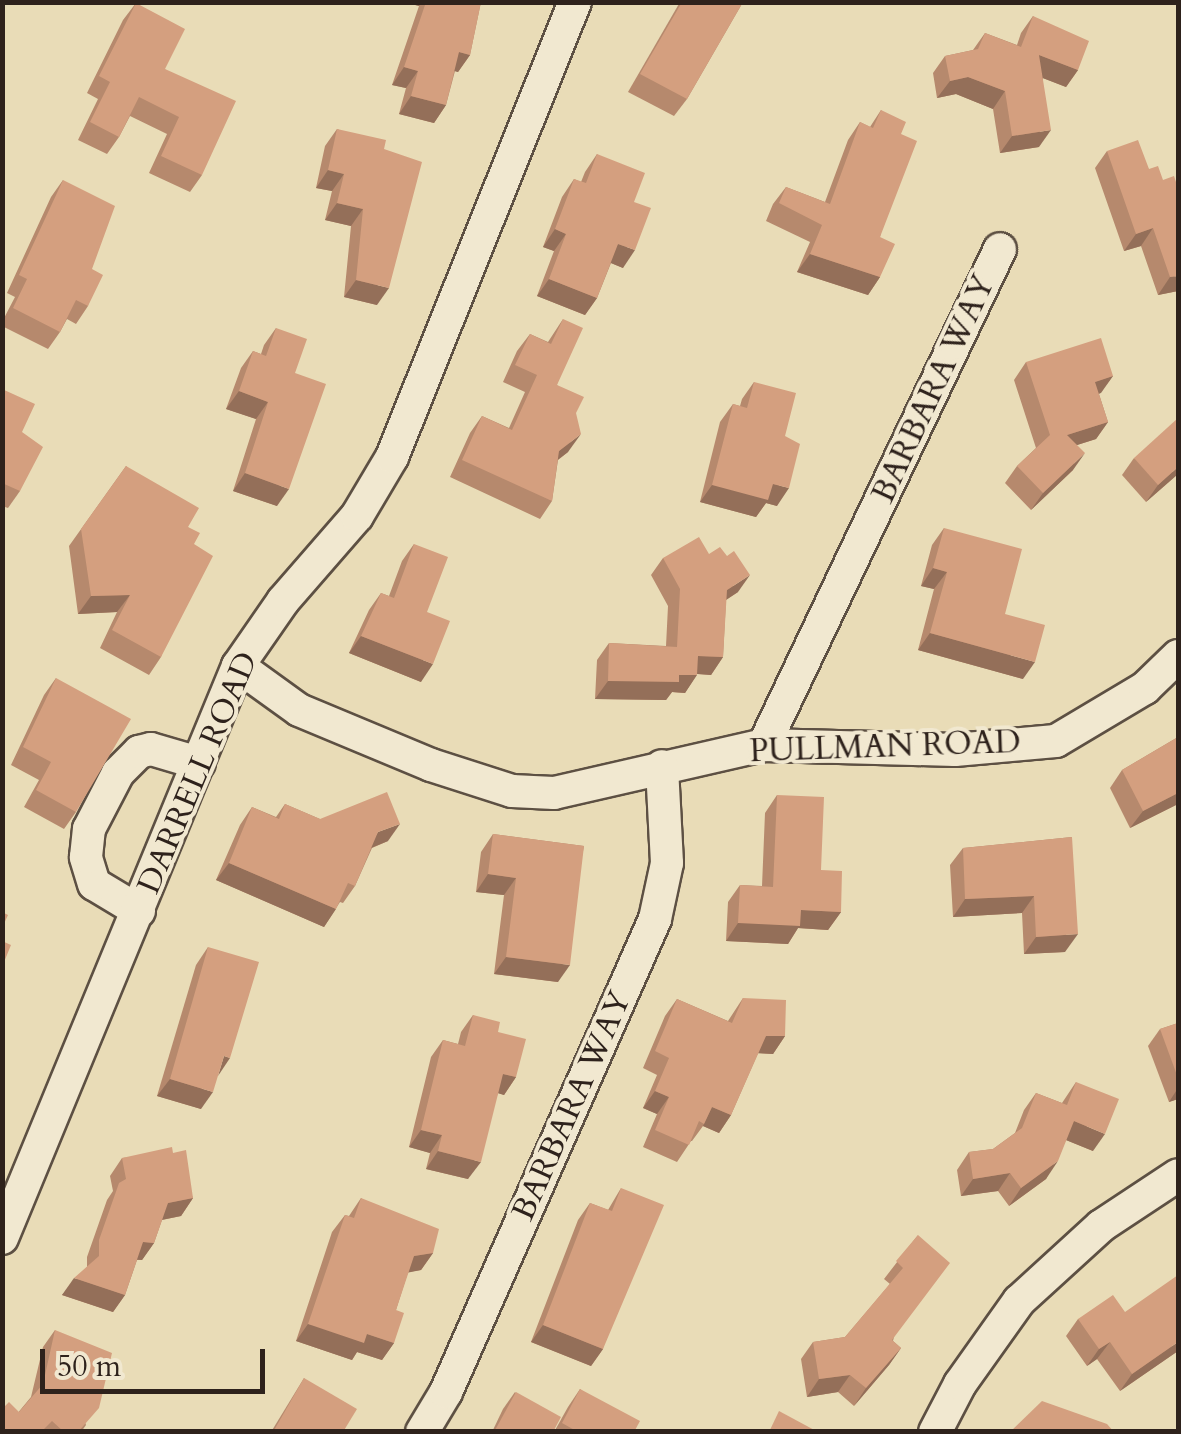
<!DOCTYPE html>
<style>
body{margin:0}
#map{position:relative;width:1181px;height:1434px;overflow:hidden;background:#e9dcb7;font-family:Cardo,serif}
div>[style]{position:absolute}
.roads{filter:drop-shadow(2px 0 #5d5043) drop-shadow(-2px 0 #5d5043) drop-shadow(0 2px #5d5043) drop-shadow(0 -2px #5d5043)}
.minor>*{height:32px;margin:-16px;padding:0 16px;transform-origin:16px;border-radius:16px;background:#f1e8d0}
.wall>*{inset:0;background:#b6896d}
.shaded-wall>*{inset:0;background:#946f59}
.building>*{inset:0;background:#d49f7f}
span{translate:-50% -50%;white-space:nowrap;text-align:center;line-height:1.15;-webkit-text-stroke:8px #f1e8d0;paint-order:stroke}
.street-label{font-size:32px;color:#2e221c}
.frame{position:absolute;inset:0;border:5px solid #2e221c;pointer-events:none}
.scale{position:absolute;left:40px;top:1349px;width:225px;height:45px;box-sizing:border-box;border:5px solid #2e221c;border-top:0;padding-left:12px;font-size:30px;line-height:35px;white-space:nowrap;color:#2e221c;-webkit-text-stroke:8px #f1e8d0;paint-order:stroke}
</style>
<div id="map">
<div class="roads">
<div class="minor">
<i style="left:238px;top:666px;width:75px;rotate:35.8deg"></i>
<i style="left:299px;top:710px;width:143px;rotate:22.6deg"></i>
<i style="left:431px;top:765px;width:85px;rotate:17.8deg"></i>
<i style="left:512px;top:791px;width:42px;rotate:2.7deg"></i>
<i style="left:554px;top:793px;width:215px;rotate:-12.9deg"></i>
<i style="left:764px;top:745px;width:191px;rotate:1.5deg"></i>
<i style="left:955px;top:750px;width:101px;rotate:-5.1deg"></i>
<i style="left:1056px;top:741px;width:104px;rotate:-30.8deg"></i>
<i style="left:1145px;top:688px;width:46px;rotate:-44.1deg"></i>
<i style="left:764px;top:745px;width:549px;rotate:-64.55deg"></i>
<i style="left:139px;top:911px;width:52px;rotate:-149deg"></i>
<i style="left:94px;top:884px;width:28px;rotate:-107deg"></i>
<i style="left:86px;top:857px;width:28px;rotate:-84deg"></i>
<i style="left:89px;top:829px;width:63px;rotate:-62.6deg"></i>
<i style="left:118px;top:773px;width:30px;rotate:-45deg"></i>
<i style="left:139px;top:752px;width:12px;rotate:-14deg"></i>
<i style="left:151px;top:749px;width:50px;rotate:16.3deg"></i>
<i style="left:2px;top:1238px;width:619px;rotate:-67.58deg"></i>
<i style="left:238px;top:666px;width:79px;rotate:-55.3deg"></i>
<i style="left:283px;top:601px;width:113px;rotate:-49deg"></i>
<i style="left:357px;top:516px;width:69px;rotate:-59.3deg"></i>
<i style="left:392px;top:457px;width:490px;rotate:-68.1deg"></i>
<i style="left:422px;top:1432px;width:47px;rotate:-59deg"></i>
<i style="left:446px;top:1392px;width:517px;rotate:-66.16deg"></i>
<i style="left:655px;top:919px;width:57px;rotate:-77.9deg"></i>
<i style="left:667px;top:863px;width:97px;rotate:-93deg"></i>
<i style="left:935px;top:1432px;width:54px;rotate:-62.5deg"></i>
<i style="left:960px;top:1384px;width:102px;rotate:-54.6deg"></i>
<i style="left:1019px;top:1301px;width:111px;rotate:-42.4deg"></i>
<i style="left:1101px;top:1226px;width:92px;rotate:-33.5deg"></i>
</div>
</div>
<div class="wall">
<i style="clip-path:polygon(404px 2px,481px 2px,470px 55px,458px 72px,455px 71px,446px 105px,434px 123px,399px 114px,406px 88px,392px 85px,419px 6px)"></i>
<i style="clip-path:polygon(680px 2px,743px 2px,687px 99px,674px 116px,628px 92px)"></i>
<i style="clip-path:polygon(136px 3px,165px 69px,202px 175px,190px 192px,149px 173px,167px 134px,130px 116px,119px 137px,107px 154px,78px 140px,98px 99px,87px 93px,123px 20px)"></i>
<i style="clip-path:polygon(1033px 16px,1078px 70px,1066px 87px,1043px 78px,1039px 147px,1000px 153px,993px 109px,956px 94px,937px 98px,933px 73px,945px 56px,973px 50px,985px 33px,1017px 45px,1021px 33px)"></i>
<i style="clip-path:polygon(881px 110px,901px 134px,880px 237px,880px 277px,868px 295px,797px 272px,810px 242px,766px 221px,773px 204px,786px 187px,825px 202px,848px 140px,860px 122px,870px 127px)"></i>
<i style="clip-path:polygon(337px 129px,384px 149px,377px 305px,344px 297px,351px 226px,325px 220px,332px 191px,316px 188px,325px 146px)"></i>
<i style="clip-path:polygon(1107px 151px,1149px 169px,1178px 291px,1158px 295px,1141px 246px,1124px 251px,1095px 168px)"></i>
<i style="clip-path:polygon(597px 154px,634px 202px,623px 268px,611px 263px,597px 298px,585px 315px,537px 296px,554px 251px,543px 247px,562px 197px,574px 179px,581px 182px,585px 172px)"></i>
<i style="clip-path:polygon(63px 180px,92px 269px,88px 306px,76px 324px,67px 319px,60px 332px,48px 349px,2px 326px,2px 322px,15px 297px,7px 293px,51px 197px)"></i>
<i style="clip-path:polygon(563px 319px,557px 385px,576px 413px,568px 452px,558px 460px,552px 501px,540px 519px,450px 477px,470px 433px,482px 416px,509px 428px,525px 392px,503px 382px,517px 351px,530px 334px,548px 342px)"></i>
<i style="clip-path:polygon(276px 328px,295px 373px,277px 506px,233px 491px,256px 419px,226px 409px,241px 368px,253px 351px,261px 354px,264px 345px)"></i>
<i style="clip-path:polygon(1026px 362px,1113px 376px,1099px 394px,1108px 422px,1096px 439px,1077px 445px,1073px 470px,1031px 510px,1005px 483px,1017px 466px,1036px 448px,1014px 380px)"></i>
<i style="clip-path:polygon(754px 382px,785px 436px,777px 506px,766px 503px,756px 517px,700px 502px,720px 422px,733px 404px,740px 406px,742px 399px)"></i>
<i style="clip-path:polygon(2px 389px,22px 432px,20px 491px,8px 508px,2px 506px)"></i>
<i style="clip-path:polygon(1134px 458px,1178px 474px,1146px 502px,1122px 475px)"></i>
<i style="clip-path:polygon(126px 466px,188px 527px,194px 544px,161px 657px,149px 675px,100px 648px,117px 612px,78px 614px,69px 546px)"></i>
<i style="clip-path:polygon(944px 528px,1023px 679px,918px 650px,934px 589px,921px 586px,932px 545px)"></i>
<i style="clip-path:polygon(414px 544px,427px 612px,421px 682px,349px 653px,369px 610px,381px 593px,389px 596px,402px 561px)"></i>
<i style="clip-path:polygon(709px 554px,738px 592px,726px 600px,723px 657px,711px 675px,697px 674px,685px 693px,672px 692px,666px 700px,595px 699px,597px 660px,609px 643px,666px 646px,668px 606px,651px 575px,663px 558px)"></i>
<i style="clip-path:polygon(56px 678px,76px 812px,64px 829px,24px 807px,39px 780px,11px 765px,44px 695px)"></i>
<i style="clip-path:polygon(1178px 737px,1178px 804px,1130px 828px,1110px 788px,1122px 770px)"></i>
<i style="clip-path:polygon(777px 795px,821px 870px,841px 912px,828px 930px,798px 928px,788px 944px,726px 941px,728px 902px,740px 885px,762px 886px,765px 813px)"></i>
<i style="clip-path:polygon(285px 804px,320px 819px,388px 841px,372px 848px,355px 886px,343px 903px,340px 902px,324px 927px,216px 880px,240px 825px,252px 807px,276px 817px)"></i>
<i style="clip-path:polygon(493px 834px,584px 846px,558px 982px,494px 974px,504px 895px,476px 892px,481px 852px)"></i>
<i style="clip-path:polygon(1072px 837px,1065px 952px,1024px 954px,1022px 913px,953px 917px,950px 865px,963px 848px)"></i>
<i style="clip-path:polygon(208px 947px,201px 1109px,157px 1096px,196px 965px)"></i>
<i style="clip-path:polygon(743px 998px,785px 1036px,773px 1054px,758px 1053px,731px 1115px,719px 1133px,703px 1126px,692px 1141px,691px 1141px,677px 1162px,643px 1147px,657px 1114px,643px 1108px,657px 1075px,643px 1068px,665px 1016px,677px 999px,728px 1021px)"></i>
<i style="clip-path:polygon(473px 1015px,498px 1032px,516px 1077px,504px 1095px,498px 1093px,468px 1179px,426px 1169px,430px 1153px,409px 1147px,431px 1057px,443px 1040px,458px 1044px,461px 1032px)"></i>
<i style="clip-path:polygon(1178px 1023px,1178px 1099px,1169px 1102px,1148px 1046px,1160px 1029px)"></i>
<i style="clip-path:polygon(1076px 1082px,1093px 1151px,1066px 1140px,1046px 1179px,1009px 1206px,998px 1191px,961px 1196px,957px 1170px,969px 1152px,993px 1149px,1015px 1133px,1024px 1110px,1036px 1093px,1062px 1103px)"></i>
<i style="clip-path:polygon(173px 1153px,193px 1198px,181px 1216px,162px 1220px,154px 1243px,142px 1260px,137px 1260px,125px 1295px,113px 1312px,62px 1295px,87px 1267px,87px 1257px,107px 1200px,113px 1191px,110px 1176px,122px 1158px)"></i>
<i style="clip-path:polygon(621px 1188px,603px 1349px,591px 1366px,531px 1342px,578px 1220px,590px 1203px,608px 1210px)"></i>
<i style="clip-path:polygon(361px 1198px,433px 1253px,421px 1270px,408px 1272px,396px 1310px,394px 1343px,382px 1360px,357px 1352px,352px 1360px,296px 1341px,332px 1232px,345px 1215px,349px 1216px)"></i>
<i style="clip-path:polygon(918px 1235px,893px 1341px,901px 1348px,889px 1365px,854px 1406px,838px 1392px,807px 1397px,801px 1359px,813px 1342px,845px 1337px,890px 1284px,884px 1279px)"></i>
<i style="clip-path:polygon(1125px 1312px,1178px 1351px,1120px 1391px,1097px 1359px,1087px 1366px,1066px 1336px,1078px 1319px)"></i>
<i style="clip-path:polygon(55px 1330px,86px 1425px,81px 1432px,2px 1432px,31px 1397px,43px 1347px)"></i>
<i style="clip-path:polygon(304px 1378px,343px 1432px,271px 1432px)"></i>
<i style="clip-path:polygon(580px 1389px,634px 1432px,554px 1432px,568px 1407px)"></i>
<i style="clip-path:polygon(515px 1392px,553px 1432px,492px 1432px,503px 1409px)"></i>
</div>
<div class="shaded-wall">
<i style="clip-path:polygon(404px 2px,422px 2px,419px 6px)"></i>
<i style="clip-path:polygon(459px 52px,470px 55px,458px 72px,447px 69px)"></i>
<i style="clip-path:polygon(1039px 55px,1078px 70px,1066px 87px,1027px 72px)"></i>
<i style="clip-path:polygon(404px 67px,418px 71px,406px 88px,392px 85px)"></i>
<i style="clip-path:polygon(968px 77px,1005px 91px,993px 109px,956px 94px,937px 98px,950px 81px)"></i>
<i style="clip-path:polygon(411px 96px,446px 105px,434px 123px,399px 114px)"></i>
<i style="clip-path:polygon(1051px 130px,1039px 147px,1000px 153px,1012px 136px)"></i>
<i style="clip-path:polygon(328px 170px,344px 174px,332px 191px,316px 188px)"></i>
<i style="clip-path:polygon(337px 203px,363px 209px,351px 226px,325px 220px)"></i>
<i style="clip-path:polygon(1153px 228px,1141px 246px,1124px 251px,1136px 234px)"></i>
<i style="clip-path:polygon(555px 229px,566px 234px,554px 251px,543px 247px)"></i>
<i style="clip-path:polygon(618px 244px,635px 250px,623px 268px,606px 261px)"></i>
<i style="clip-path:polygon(810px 254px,880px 277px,868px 295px,797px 272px)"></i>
<i style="clip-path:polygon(1178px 276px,1178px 291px,1158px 295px,1170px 277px)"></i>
<i style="clip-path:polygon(549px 279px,597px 298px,585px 315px,537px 296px)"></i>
<i style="clip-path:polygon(356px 280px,389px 288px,377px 305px,344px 297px)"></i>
<i style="clip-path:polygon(1113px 376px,1101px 393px,1083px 399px,1095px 382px)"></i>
<i style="clip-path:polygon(239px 391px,268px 402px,256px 419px,226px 409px)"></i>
<i style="clip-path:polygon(1108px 422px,1096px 439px,1055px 452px,1067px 435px)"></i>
<i style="clip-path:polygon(581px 434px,568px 452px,547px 468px,559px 451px)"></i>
<i style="clip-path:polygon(1085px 453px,1073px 470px,1031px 510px,1043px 493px)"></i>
<i style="clip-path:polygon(1178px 467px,1178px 474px,1146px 502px,1158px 485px)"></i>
<i style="clip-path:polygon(245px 473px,289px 489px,277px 506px,233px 491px)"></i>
<i style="clip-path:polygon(773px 484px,789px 488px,777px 506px,766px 503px,756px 517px,700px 502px,712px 485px)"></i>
<i style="clip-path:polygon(933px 568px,947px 572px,934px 589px,921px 586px)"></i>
<i style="clip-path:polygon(750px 575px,738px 592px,715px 607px,727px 590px)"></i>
<i style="clip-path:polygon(130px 595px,117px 612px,78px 614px,91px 596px)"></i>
<i style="clip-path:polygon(930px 633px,1035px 662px,1023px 679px,918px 650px)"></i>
<i style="clip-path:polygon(361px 636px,433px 664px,421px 682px,349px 653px)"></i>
<i style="clip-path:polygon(698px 656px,723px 657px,711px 675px,686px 673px)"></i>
<i style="clip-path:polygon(679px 675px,697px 675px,685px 693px,672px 692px,666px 700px,595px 699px,608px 681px)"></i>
<i style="clip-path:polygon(1178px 793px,1178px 804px,1130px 828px,1143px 811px)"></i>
<i style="clip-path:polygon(400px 824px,388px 841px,366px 850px,378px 832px)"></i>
<i style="clip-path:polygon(229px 863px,336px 909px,324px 927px,216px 880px)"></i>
<i style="clip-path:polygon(488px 874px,516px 878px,504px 895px,476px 892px)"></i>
<i style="clip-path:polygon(1034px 896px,1022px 913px,953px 917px,965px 899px)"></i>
<i style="clip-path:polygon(801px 910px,841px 912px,828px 930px,798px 928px,788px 944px,726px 941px,738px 923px)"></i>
<i style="clip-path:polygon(1078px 934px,1065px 952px,1024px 954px,1036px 937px)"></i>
<i style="clip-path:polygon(506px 957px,570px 965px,558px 982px,494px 974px)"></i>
<i style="clip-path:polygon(766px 1036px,785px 1036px,773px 1054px,754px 1053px)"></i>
<i style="clip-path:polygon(224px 1056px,230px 1058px,218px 1076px)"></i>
<i style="clip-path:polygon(503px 1074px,516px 1077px,504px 1095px,491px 1091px)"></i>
<i style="clip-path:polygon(170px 1079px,213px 1092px,201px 1109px,157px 1096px)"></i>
<i style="clip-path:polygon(1178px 1088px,1178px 1099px,1169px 1102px)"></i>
<i style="clip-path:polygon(655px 1091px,669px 1097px,657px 1114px,643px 1108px)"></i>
<i style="clip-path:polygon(712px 1107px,731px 1115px,719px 1133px,703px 1126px)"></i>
<i style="clip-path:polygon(1074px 1121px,1105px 1134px,1093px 1151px,1061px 1138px)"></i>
<i style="clip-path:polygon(421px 1130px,442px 1135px,430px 1153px,409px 1147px)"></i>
<i style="clip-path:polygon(438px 1151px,481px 1162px,468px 1179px,426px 1169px)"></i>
<i style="clip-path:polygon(1058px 1161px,1046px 1179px,1009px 1206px,1021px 1188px)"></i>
<i style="clip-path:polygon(1010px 1173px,998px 1191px,961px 1196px,973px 1179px)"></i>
<i style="clip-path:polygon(193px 1198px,181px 1216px,156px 1221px,168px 1203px)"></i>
<i style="clip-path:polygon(143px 1242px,154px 1243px,142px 1260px,131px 1259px)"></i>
<i style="clip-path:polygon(433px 1253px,421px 1270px,401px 1274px,414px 1256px)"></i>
<i style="clip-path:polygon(74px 1278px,125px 1295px,113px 1312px,62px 1295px)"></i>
<i style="clip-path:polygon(308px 1324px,367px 1334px,394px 1343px,382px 1360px,357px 1352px,352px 1360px,296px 1341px)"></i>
<i style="clip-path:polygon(543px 1325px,603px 1349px,591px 1366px,531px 1342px)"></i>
<i style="clip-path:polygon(1110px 1342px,1097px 1359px,1087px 1366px,1099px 1349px)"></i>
<i style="clip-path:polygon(1178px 1342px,1178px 1351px,1120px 1391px,1132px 1374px)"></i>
<i style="clip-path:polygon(901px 1348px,889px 1365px,854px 1406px,866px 1388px)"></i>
<i style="clip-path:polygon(850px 1375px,838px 1392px,807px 1397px,819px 1379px)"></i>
</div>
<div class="building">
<i style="clip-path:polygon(426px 2px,481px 2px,470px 55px,459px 52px,446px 105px,411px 96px,418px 71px,404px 67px)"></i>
<i style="clip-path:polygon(682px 2px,743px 2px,687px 99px,640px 74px)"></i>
<i style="clip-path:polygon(136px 3px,185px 29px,165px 69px,236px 101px,202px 175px,161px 156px,179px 117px,139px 97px,119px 137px,90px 122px,110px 82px,99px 76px)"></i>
<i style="clip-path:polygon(1033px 16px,1089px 41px,1078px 70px,1039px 55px,1051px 130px,1012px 136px,1005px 91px,968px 77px,950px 81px,945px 56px,978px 49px,985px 33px,1021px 47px)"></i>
<i style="clip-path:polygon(881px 110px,906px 122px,901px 134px,917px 141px,880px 237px,895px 244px,880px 277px,810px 254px,822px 225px,779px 203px,786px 187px,830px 204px,860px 122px,873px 128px)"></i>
<i style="clip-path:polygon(337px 129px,386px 140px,384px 149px,422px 162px,389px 288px,356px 280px,363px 209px,337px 203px,344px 174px,328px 170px)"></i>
<i style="clip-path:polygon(1138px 140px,1149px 169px,1158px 166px,1163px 180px,1174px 176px,1178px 188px,1178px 276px,1170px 277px,1153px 228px,1136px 234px,1107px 151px)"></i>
<i style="clip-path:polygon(597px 154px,645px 173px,634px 202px,651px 208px,635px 250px,618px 244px,597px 298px,549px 279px,566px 234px,555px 229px,574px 179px,586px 183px)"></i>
<i style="clip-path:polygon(63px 180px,115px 206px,92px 269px,103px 275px,88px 306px,76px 300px,60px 332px,13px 308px,27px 279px,19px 275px)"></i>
<i style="clip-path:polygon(563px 319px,583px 328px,557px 385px,584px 397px,576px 413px,581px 434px,559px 451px,552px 501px,462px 460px,482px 416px,512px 430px,537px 375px,515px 365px,530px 334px,551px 344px)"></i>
<i style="clip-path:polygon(276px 328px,307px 339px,295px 373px,326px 384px,289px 489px,245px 473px,268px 402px,239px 391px,253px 351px,266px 356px)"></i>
<i style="clip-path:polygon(1101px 338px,1113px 376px,1095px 382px,1108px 422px,1067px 435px,1085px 453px,1043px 493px,1017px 466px,1050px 435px,1026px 362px)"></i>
<i style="clip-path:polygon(754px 382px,796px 393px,785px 436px,800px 444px,789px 488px,773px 484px,768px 500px,712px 485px,733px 404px,747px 408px)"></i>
<i style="clip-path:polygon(2px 389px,35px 404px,22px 432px,43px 447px,20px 491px,2px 483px)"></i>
<i style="clip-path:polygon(1178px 418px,1178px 467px,1158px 485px,1134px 458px)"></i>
<i style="clip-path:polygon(126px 466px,199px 508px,188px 527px,200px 533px,194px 544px,213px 556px,161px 657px,112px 630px,130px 595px,91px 596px,81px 529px)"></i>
<i style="clip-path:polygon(944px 528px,1022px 549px,1005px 614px,1045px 625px,1035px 662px,930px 633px,947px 572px,933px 568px)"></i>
<i style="clip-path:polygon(699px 537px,709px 554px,720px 547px,727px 556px,734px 551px,750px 575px,727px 590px,723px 657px,698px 656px,697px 675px,679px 675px,679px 682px,608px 681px,609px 643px,677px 647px,680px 589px,663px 558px)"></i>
<i style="clip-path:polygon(414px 544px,448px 557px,427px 612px,450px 621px,433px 664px,361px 636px,381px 593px,394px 598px)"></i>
<i style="clip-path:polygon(56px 678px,131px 719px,76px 812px,36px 790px,51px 762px,23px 747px)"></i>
<i style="clip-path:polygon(1178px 737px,1178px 793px,1143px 811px,1122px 770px)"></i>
<i style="clip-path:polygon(387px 792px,400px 824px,378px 832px,355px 886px,348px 883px,336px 909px,229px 863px,252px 807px,279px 819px,285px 804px,320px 819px)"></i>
<i style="clip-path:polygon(777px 795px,824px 797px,821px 870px,842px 871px,841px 912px,801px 910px,800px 926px,738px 923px,740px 885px,773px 887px)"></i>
<i style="clip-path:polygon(493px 834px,584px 846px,570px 965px,506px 957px,516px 878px,488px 874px)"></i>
<i style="clip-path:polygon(1072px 837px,1078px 934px,1036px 937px,1034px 896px,965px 899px,963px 848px)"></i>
<i style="clip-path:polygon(2px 912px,8px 915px,2px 928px)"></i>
<i style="clip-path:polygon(2px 941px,11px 945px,2px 967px)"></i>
<i style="clip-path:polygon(208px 947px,259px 962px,230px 1058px,224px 1056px,213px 1092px,170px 1079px)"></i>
<i style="clip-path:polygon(743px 998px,786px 1000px,785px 1036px,766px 1036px,731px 1115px,712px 1107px,704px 1124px,699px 1121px,689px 1145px,655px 1130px,669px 1097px,655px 1091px,669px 1058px,655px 1051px,677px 999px,732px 1023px)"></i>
<i style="clip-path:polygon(473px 1015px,500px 1022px,498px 1032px,526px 1039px,516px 1077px,503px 1074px,481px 1162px,438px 1151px,442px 1135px,421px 1130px,443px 1040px,465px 1046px)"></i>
<i style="clip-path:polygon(1178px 1023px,1178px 1078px,1160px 1029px)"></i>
<i style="clip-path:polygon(1076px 1082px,1119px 1099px,1105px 1134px,1074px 1121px,1058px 1161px,1021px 1188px,1010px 1173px,973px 1179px,969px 1152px,993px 1149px,1022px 1128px,1036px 1093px,1067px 1105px)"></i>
<i style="clip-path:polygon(172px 1147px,173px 1153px,186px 1150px,193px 1198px,168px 1203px,154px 1243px,143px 1242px,125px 1295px,74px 1278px,99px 1256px,99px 1240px,119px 1183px,126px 1179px,122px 1158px)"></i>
<i style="clip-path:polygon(621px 1188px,664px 1205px,603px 1349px,543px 1325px,590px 1203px,612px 1211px)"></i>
<i style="clip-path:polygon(361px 1198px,439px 1229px,433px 1253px,414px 1256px,396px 1310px,404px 1313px,394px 1343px,367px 1334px,364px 1343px,308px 1324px,345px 1215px,354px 1218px)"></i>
<i style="clip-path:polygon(918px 1235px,950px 1263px,892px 1340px,901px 1348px,866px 1388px,850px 1375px,819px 1379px,813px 1342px,845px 1337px,903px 1268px,896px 1261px)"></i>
<i style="clip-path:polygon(1178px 1275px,1178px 1342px,1132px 1374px,1110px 1342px,1099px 1349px,1078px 1319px,1113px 1295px,1125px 1312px)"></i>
<i style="clip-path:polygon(55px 1330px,112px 1353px,99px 1408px,78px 1432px,64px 1432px,52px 1421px,41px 1432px,2px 1432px,2px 1409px,9px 1402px,19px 1412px,43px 1384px)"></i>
<i style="clip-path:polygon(304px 1378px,357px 1409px,343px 1432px,273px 1432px)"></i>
<i style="clip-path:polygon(580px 1389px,640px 1421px,634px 1432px,578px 1432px,562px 1423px)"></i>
<i style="clip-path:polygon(516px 1392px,561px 1417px,553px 1432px,494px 1432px)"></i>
<i style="clip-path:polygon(1042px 1401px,1107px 1424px,1114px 1432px,1010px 1432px)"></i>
<i style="clip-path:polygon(779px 1411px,818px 1432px,769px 1432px)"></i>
</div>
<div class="street-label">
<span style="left:934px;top:389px;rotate:-65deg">BARBARA WAY</span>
<span style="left:885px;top:747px;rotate:-2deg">PULLMAN ROAD</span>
<span style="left:198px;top:773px;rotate:-67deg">DARRELL ROAD</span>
<span style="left:572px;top:1106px;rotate:-66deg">BARBARA WAY</span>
</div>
<div class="frame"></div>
<div class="scale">50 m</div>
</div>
